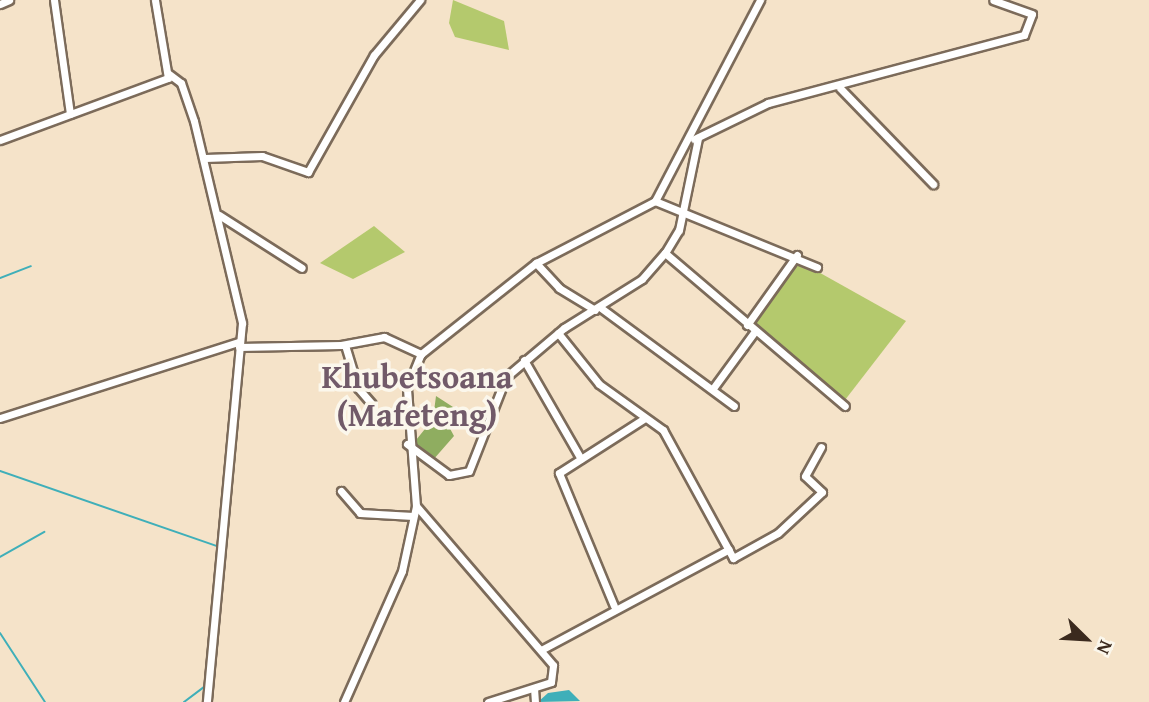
<!DOCTYPE html>
<style>
body{margin:0}
#map{position:relative;width:1149px;height:702px;overflow:hidden;background:#f5e3c9;font-family:"Gentium Book Plus",serif}
div>[style]{position:absolute}
.green>*{inset:0;background:#b4c96d}
.forest>*{inset:0;background:#8fad60}
.water>*{inset:0;background:#3fafb9}
.stream>*{height:2px;margin:-1px;padding:0 1px;transform-origin:1px;border-radius:1px;background:#3fafb9}
.roads{filter:drop-shadow(2px 0 #7c6b5a) drop-shadow(-2px 0 #7c6b5a) drop-shadow(0 2px #7c6b5a) drop-shadow(0 -2px #7c6b5a)}
.minor>*{height:7px;margin:-3.5px;padding:0 3.5px;transform-origin:3.5px;border-radius:3.5px;background:#fff}
span{translate:-50% -50%;white-space:nowrap;text-align:center;line-height:1.15;-webkit-text-stroke:7px #fbf7ec;paint-order:stroke}
.district-label{font-size:33px;color:#715a69;font-weight:700}
.north{position:absolute;left:1051px;top:604px;width:70px;height:70px;-webkit-text-stroke:5px #fbf7ec;paint-order:stroke;rotate:114deg;font-size:19px;font-weight:700;line-height:28px;text-align:center;color:#3b2a1e}
.north::after{content:'';display:block;margin:auto;width:24px;height:32px;background:#3b2a1e;clip-path:polygon(50% 0,100% 100%,50% 72%,0 100%)}
</style>
<div id="map">
<div class="green">
<i style="clip-path:polygon(453px 0,504px 21px,509px 50px,455px 37px,449px 23px)"></i>
<i style="clip-path:polygon(374px 226px,405px 252px,353px 279px,320px 263px)"></i>
<i style="clip-path:polygon(797px 260px,906px 321px,845px 400px,751px 324px)"></i>
</div>
<div class="forest">
<i style="clip-path:polygon(436px 396px,453px 407px,447px 423px,454px 436px,433px 460px,412px 445px,433px 419px)"></i>
</div>
<div class="water">
<i style="clip-path:polygon(569px 690px,580px 701px,538px 702px,548px 693px)"></i>
</div>
<div class="stream">
<i style="left:0;top:278px;width:33px;rotate:-21deg"></i>
<i style="left:0;top:471px;width:232px;rotate:19.1deg"></i>
<i style="left:0;top:557px;width:51px;rotate:-29.6deg"></i>
<i style="left:0;top:633px;width:82px;rotate:56.9deg"></i>
<i style="left:184px;top:702px;width:26px;rotate:-37deg"></i>
</div>
<div class="roads">
<div class="minor">
<i style="left:54px;top:0;width:115px;rotate:82deg"></i>
<i style="left:0;top:4px;width:10px;rotate:-24deg"></i>
<i style="left:169px;top:74px;width:15px;rotate:37deg"></i>
<i style="left:181px;top:83px;width:40px;rotate:71.1deg"></i>
<i style="left:194px;top:121px;width:208px;rotate:76.6deg"></i>
<i style="left:242px;top:323px;width:381px;rotate:95.3deg"></i>
<i style="left:840px;top:88px;width:134px;rotate:45.9deg"></i>
<i style="left:694px;top:139px;width:82px;rotate:-25.9deg"></i>
<i style="left:768px;top:103px;width:265px;rotate:-14.9deg"></i>
<i style="left:1024px;top:35px;width:22px;rotate:-69deg"></i>
<i style="left:1032px;top:14px;width:41px;rotate:-160.3deg"></i>
<i style="left:0;top:140px;width:179px;rotate:-20.3deg"></i>
<i style="left:168px;top:78px;width:79px;rotate:-99.5deg"></i>
<i style="left:205px;top:158px;width:57px;rotate:-2deg"></i>
<i style="left:262px;top:156px;width:49px;rotate:19.2deg"></i>
<i style="left:308px;top:172px;width:134px;rotate:-60.6deg"></i>
<i style="left:374px;top:55px;width:72px;rotate:-50.1deg"></i>
<i style="left:655px;top:201px;width:175px;rotate:22.2deg"></i>
<i style="left:219px;top:215px;width:98px;rotate:32.6deg"></i>
<i style="left:665px;top:253px;width:236px;rotate:40.4deg"></i>
<i style="left:536px;top:263px;width:34px;rotate:47deg"></i>
<i style="left:559px;top:288px;width:42px;rotate:31.4deg"></i>
<i style="left:601px;top:308px;width:165px;rotate:36.4deg"></i>
<i style="left:747px;top:325px;width:86px;rotate:-54.5deg"></i>
<i style="left:558px;top:333px;width:65px;rotate:51.2deg"></i>
<i style="left:599px;top:384px;width:79px;rotate:35.7deg"></i>
<i style="left:663px;top:430px;width:146px;rotate:61.3deg"></i>
<i style="left:733px;top:558px;width:51px;rotate:-29.1deg"></i>
<i style="left:778px;top:533px;width:60px;rotate:-43deg"></i>
<i style="left:822px;top:492px;width:23px;rotate:-137deg"></i>
<i style="left:805px;top:476px;width:33px;rotate:-61deg"></i>
<i style="left:345px;top:345px;width:45px;rotate:73.2deg"></i>
<i style="left:358px;top:388px;width:21px;rotate:49deg"></i>
<i style="left:239px;top:347px;width:102px;rotate:-1.1deg"></i>
<i style="left:341px;top:345px;width:44px;rotate:-10.5deg"></i>
<i style="left:384px;top:337px;width:41px;rotate:24.7deg"></i>
<i style="left:524px;top:360px;width:114px;rotate:60.1deg"></i>
<i style="left:714px;top:387px;width:69px;rotate:-53.8deg"></i>
<i style="left:0;top:418px;width:250px;rotate:-17.7deg"></i>
<i style="left:407px;top:444px;width:52px;rotate:36.4deg"></i>
<i style="left:449px;top:475px;width:20px;rotate:-11deg"></i>
<i style="left:469px;top:471px;width:101px;rotate:-68.5deg"></i>
<i style="left:506px;top:377px;width:76px;rotate:-40.2deg"></i>
<i style="left:564px;top:328px;width:92px;rotate:-32.1deg"></i>
<i style="left:642px;top:279px;width:35px;rotate:-49deg"></i>
<i style="left:665px;top:253px;width:27px;rotate:-59deg"></i>
<i style="left:679px;top:230px;width:94px;rotate:-78.3deg"></i>
<i style="left:341px;top:491px;width:29px;rotate:49deg"></i>
<i style="left:360px;top:513px;width:53px;rotate:3.2deg"></i>
<i style="left:614px;top:606px;width:144px;rotate:-112.5deg"></i>
<i style="left:559px;top:473px;width:102px;rotate:-32.6deg"></i>
<i style="left:541px;top:650px;width:213px;rotate:-28.2deg"></i>
<i style="left:534px;top:688px;width:14px;rotate:86deg"></i>
<i style="left:344px;top:702px;width:143px;rotate:-66.1deg"></i>
<i style="left:402px;top:571px;width:66px;rotate:-77.8deg"></i>
<i style="left:488px;top:702px;width:66px;rotate:-17.6deg"></i>
<i style="left:551px;top:682px;width:17px;rotate:-83deg"></i>
<i style="left:553px;top:665px;width:210px;rotate:-130.7deg"></i>
<i style="left:416px;top:506px;width:118px;rotate:-94.4deg"></i>
<i style="left:407px;top:388px;width:37px;rotate:-68deg"></i>
<i style="left:421px;top:354px;width:147px;rotate:-38.4deg"></i>
<i style="left:536px;top:263px;width:134px;rotate:-27.5deg"></i>
<i style="left:655px;top:201px;width:227px;rotate:-62.4deg"></i>
</div>
</div>
<div class="district-label">
<span style="left:417px;top:396px">Khubetsoana<br>(Mafeteng)</span>
</div>
<div class="north">N</div>
</div>
